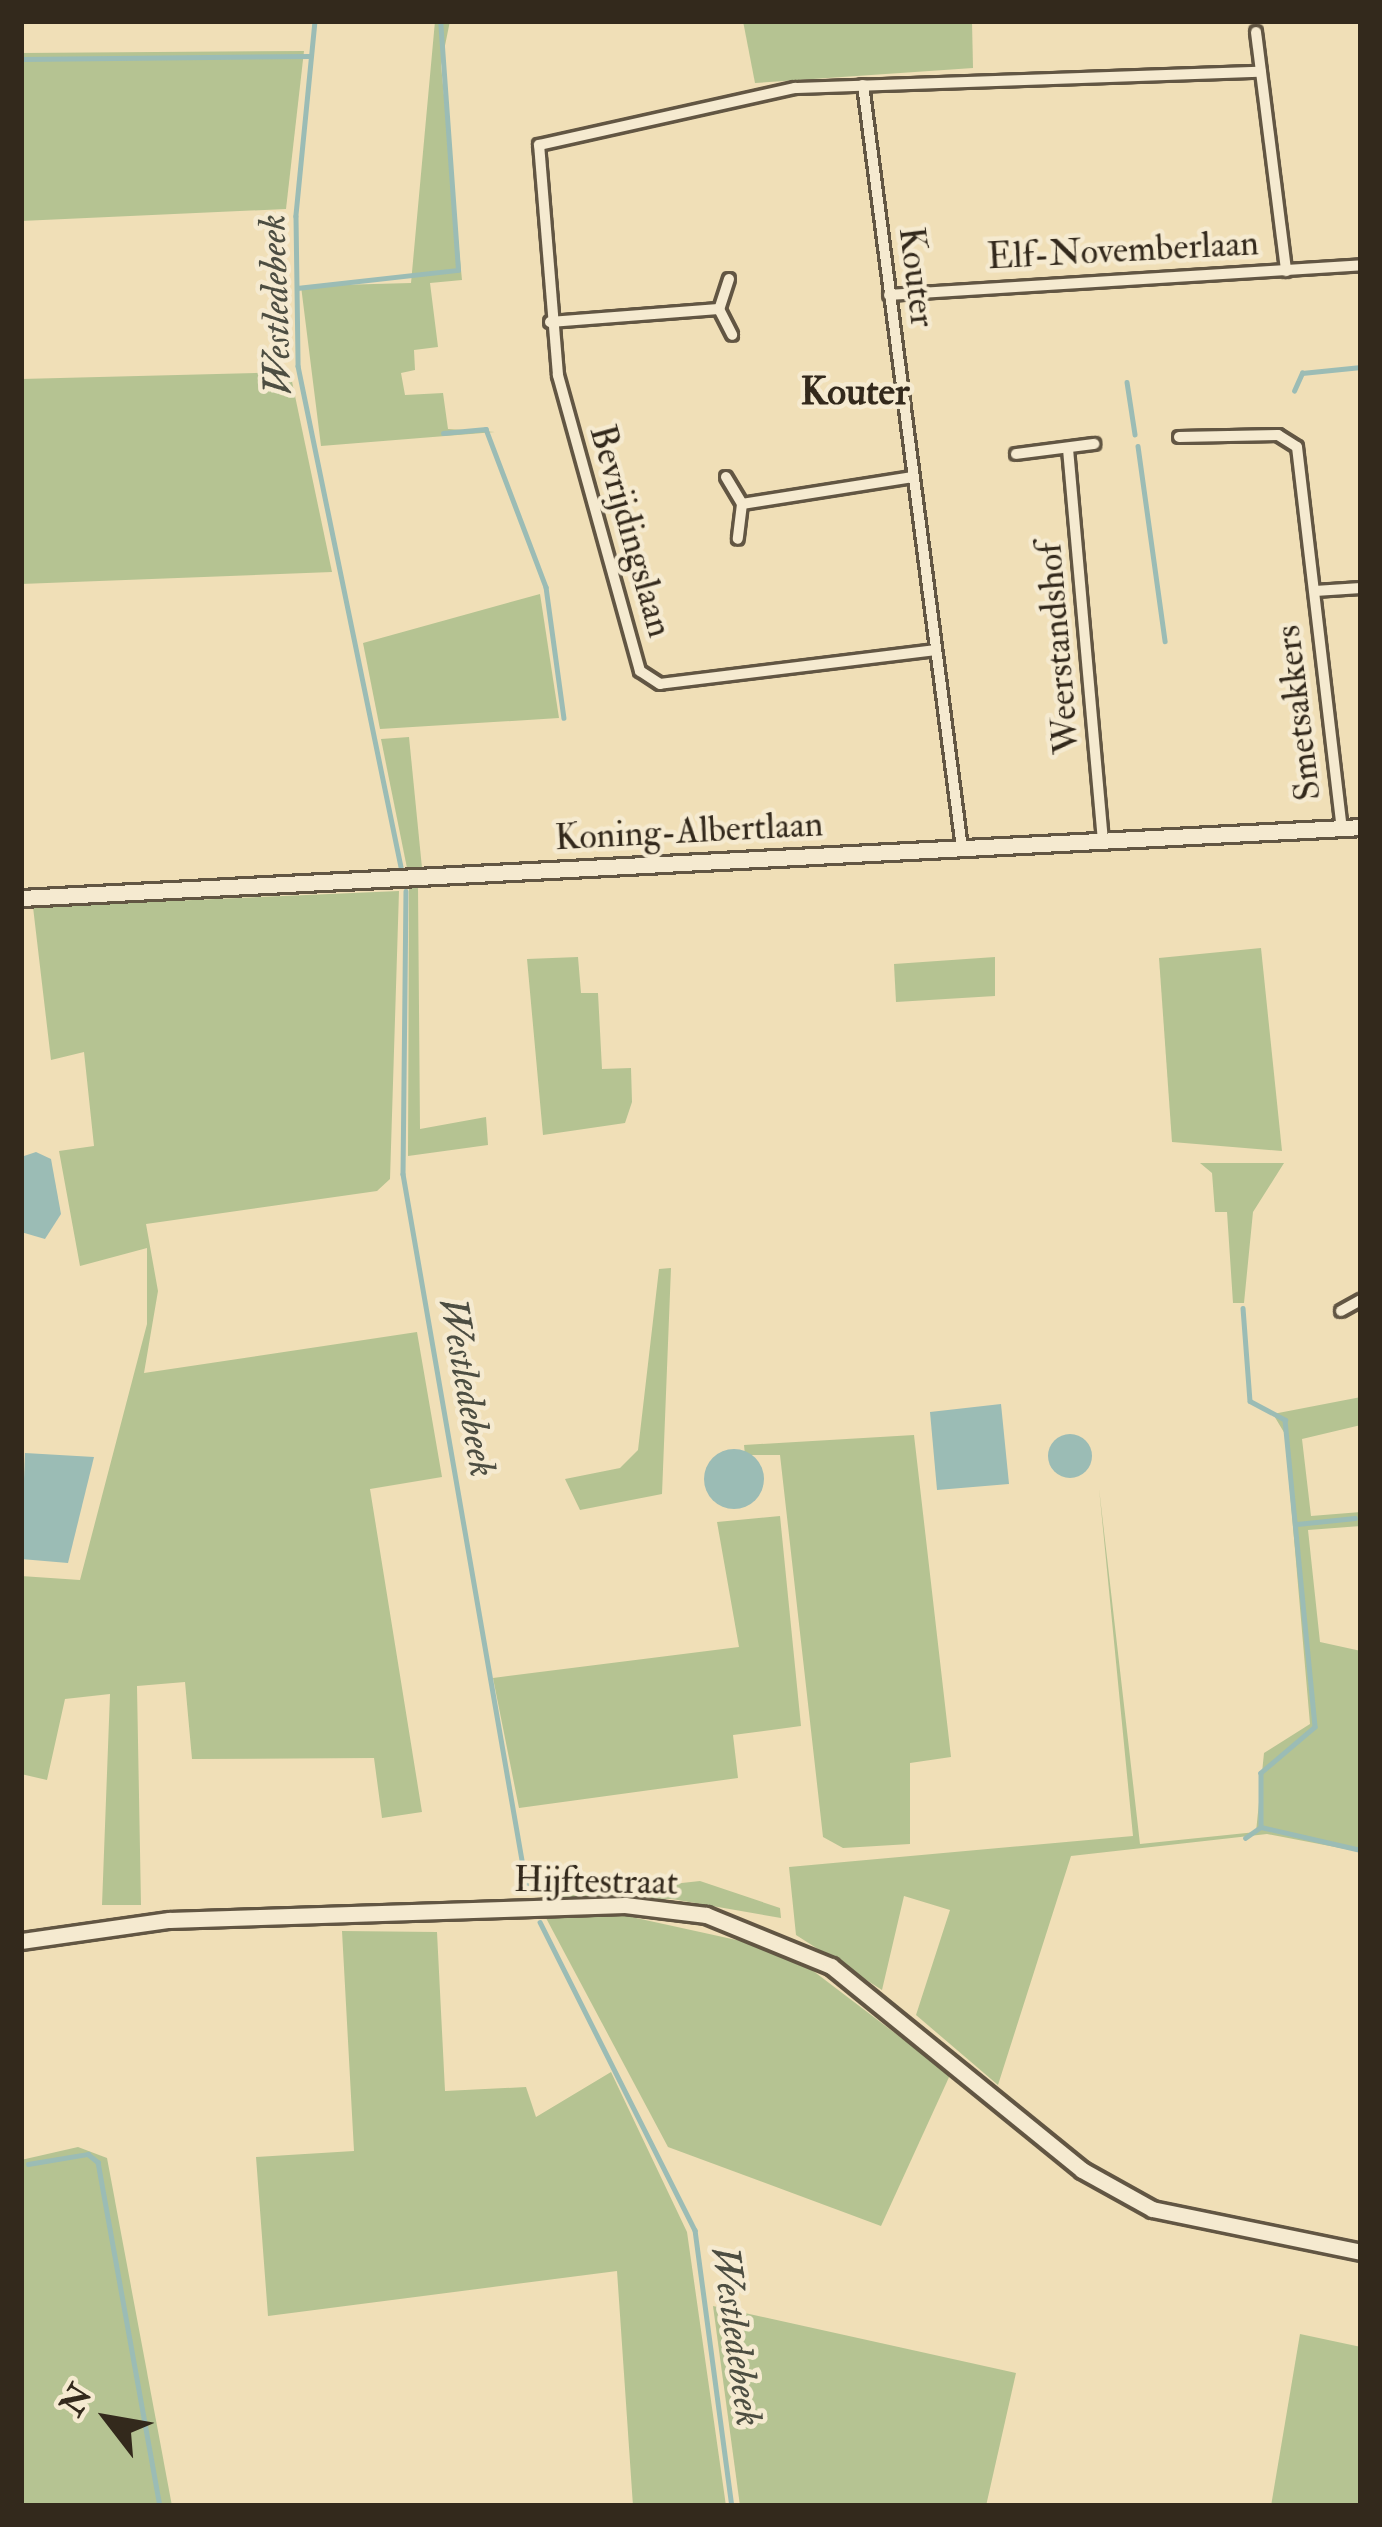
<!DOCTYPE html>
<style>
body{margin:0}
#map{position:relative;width:1382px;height:2527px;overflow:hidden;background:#f0dfb7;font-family:"IM FELL Double Pica",serif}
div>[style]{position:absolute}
.green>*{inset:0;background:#b5c392}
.water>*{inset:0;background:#9bbcb5}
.round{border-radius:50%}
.stream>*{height:4.5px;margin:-2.25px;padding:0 2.25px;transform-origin:2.25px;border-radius:2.25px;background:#9bbcb5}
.roads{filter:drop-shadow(3px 0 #625643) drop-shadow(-3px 0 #625643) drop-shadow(0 3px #625643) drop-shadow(0 -3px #625643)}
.street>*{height:10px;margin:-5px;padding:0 5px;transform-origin:5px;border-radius:5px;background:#f5ead0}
.secondary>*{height:15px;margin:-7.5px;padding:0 7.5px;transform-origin:7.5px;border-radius:7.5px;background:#f5ead0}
span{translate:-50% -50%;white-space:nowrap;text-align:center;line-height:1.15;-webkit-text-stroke:9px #f5ead0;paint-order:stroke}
.street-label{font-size:36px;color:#33291c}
.water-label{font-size:39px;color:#4d4e42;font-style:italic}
.neighbourhood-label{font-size:39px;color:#33291c;font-weight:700}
.frame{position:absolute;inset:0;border:24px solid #33291c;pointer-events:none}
.north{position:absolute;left:48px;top:2359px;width:120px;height:120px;-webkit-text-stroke:9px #f5ead0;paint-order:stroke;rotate:301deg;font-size:33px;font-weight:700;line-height:48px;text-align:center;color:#33291c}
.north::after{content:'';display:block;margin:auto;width:42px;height:54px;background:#33291c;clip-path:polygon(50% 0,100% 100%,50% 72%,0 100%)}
</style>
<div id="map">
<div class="green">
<i style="clip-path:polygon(435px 21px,450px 21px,441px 65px,462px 280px,430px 283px,438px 347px,414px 350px,415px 370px,401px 373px,405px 395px,443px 393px,448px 429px,495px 432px,321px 446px,301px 286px,411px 283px)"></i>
<i style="clip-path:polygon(743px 21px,972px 21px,973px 68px,755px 83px)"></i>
<i style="clip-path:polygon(304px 51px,286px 209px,21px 221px,21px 53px)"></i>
<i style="clip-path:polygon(290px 372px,332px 572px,21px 584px,21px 379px)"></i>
<i style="clip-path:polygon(540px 594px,559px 718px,380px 729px,363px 643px)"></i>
<i style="clip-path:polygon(409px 737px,422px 868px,407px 868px,381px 739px)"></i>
<i style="clip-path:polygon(418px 887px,420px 1129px,486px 1117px,488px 1145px,408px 1156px,409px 888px)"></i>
<i style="clip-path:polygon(399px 891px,390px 1179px,377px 1191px,146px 1224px,158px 1291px,144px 1373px,417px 1332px,442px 1477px,370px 1489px,422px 1812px,382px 1818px,374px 1758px,192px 1759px,185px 1682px,137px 1686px,141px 1905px,102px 1905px,110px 1694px,65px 1699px,47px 1780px,21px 1774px,21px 1576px,80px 1580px,147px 1324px,147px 1248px,80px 1266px,59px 1151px,94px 1146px,84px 1052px,51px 1060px,33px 907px)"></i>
<i style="clip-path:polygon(1261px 948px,1282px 1151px,1172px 1142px,1159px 958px)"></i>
<i style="clip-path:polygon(578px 957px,581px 993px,598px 993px,602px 1069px,631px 1068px,632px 1102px,625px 1123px,543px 1135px,527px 959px)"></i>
<i style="clip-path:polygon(995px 957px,995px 996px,896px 1002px,894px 964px)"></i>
<i style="clip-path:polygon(1200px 1163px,1284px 1163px,1253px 1212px,1244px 1303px,1233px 1303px,1227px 1212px,1215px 1212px,1212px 1173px)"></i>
<i style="clip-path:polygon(671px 1268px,662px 1494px,580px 1510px,565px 1479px,620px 1468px,638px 1450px,659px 1269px)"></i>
<i style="clip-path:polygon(1361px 1397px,1361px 1425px,1302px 1439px,1311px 1516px,1361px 1512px,1361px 1526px,1308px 1530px,1320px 1642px,1361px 1651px,1361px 1852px,1267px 1834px,1071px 1856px,998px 2085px,916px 2015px,950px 1910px,904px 1896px,882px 1990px,796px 1935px,789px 1867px,1133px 1836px,1099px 1488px,1140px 1844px,1256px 1832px,1264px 1753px,1310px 1724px,1285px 1434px,1273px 1414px)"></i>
<i style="clip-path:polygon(914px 1435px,951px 1757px,910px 1763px,910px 1844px,843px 1848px,823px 1837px,780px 1455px,745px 1455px,744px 1445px)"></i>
<i style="clip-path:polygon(780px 1516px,801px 1726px,733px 1735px,738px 1778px,519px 1808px,493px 1678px,739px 1647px,717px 1522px)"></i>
<i style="clip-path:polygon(700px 1881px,780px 1908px,781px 1918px,672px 1899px,536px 1899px)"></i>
<i style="clip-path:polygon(627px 1916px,787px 1951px,950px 2075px,881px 2226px,668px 2147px,546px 1918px)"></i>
<i style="clip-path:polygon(342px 1931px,437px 1932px,445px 2091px,526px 2087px,536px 2117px,611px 2072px,687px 2232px,726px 2506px,633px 2506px,617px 2271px,268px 2316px,256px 2157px,354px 2151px)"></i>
<i style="clip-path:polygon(78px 2147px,107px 2158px,172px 2506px,21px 2506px,21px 2160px)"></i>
<i style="clip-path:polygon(713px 2306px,1016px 2373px,986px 2506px,740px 2506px)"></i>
<i style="clip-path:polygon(1300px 2334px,1361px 2347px,1361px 2506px,1271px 2506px)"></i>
</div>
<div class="water">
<i style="clip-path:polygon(36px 1152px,51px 1159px,61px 1214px,45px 1239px,21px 1232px,21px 1157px)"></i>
<i style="clip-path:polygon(1001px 1404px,1009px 1484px,937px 1490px,930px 1412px)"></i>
<i class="round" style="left:1048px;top:1434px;width:44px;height:44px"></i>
<i class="round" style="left:704px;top:1449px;width:60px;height:60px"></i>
<i style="clip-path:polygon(25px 1453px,94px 1457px,68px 1563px,21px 1559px)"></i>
</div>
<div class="stream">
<i style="left:315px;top:21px;width:196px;rotate:95.6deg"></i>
<i style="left:296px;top:216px;width:150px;rotate:89.2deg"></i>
<i style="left:298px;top:366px;width:511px;rotate:78.38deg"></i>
<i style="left:21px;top:59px;width:288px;rotate:-0.6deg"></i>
<i style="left:297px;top:288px;width:162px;rotate:-6.4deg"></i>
<i style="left:458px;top:270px;width:250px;rotate:-94.1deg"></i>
<i style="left:1127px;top:382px;width:53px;rotate:81.3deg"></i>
<i style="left:1294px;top:391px;width:20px;rotate:-66deg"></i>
<i style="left:1302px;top:373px;width:59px;rotate:-5.8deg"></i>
<i style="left:443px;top:433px;width:43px;rotate:-5.3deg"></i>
<i style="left:486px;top:429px;width:169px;rotate:69.2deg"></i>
<i style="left:546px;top:587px;width:132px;rotate:82.2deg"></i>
<i style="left:1138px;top:446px;width:197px;rotate:82.1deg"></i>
<i style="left:406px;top:891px;width:283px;rotate:90.6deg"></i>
<i style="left:403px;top:1174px;width:726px;rotate:80.16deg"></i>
<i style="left:1243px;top:1308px;width:93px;rotate:85.7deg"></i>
<i style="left:1250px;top:1401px;width:40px;rotate:28deg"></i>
<i style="left:1285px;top:1420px;width:308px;rotate:84.4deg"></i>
<i style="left:1315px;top:1727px;width:71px;rotate:139.6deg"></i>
<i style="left:1261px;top:1773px;width:54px;rotate:90deg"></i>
<i style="left:1297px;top:1524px;width:58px;rotate:-5.9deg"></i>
<i style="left:1261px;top:1827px;width:103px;rotate:13deg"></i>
<i style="left:1245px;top:1838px;width:19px;rotate:-35deg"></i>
<i style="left:540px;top:1922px;width:345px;rotate:63.3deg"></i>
<i style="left:695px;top:2230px;width:278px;rotate:82.4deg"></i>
<i style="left:28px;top:2164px;width:61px;rotate:-9.5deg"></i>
<i style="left:88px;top:2154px;width:13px;rotate:39deg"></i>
<i style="left:98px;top:2162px;width:350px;rotate:79.8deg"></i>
</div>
<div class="roads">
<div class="street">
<i style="left:1256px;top:32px;width:241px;rotate:82.8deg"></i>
<i style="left:863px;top:85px;width:769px;rotate:82.61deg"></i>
<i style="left:729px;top:279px;width:32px;rotate:108deg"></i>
<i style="left:719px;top:309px;width:29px;rotate:63deg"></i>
<i style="left:889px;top:295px;width:473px;rotate:-3.6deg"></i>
<i style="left:550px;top:322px;width:169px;rotate:-4.4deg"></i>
<i style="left:1179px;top:437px;width:99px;rotate:-1.2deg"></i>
<i style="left:1278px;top:435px;width:22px;rotate:32deg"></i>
<i style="left:1297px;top:447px;width:384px;rotate:83.3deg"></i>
<i style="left:1068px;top:449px;width:394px;rotate:84.9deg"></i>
<i style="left:1016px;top:454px;width:79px;rotate:-7.3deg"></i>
<i style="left:726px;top:477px;width:31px;rotate:59deg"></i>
<i style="left:742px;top:504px;width:35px;rotate:97deg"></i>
<i style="left:742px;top:504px;width:173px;rotate:-9deg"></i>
<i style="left:1315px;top:591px;width:46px;rotate:-3.7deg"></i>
<i style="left:936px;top:650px;width:278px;rotate:173deg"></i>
<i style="left:660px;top:684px;width:24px;rotate:-147deg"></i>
<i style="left:640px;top:671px;width:307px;rotate:-105.5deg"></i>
<i style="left:558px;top:375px;width:231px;rotate:-94.7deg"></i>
<i style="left:539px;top:145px;width:262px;rotate:-12.6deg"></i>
<i style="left:795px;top:88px;width:466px;rotate:-2deg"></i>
<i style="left:1341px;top:1311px;width:23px;rotate:-29deg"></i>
</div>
<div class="secondary">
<i style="left:21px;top:898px;width:1342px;rotate:-3.03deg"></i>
<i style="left:21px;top:1941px;width:149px;rotate:-8.1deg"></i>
<i style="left:169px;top:1920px;width:456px;rotate:-1.9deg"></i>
<i style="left:625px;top:1905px;width:82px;rotate:7deg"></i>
<i style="left:706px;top:1915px;width:135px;rotate:22.2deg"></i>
<i style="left:831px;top:1966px;width:323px;rotate:39.1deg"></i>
<i style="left:1082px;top:2170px;width:80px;rotate:29.1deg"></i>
<i style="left:1152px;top:2209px;width:213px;rotate:11.6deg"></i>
</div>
</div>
<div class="street-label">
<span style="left:1123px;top:250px;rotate:-3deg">Elf-Novemberlaan</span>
<span style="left:917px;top:277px;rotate:83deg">Kouter</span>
<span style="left:631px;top:531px;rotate:74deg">Bevrijdingslaan</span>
<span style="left:1058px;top:648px;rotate:-95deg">Weerstandshof</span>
<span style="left:1298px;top:713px;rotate:-97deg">Smetsakkers</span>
<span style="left:689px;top:831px;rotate:-3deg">Koning-Albertlaan</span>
<span style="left:596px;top:1881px;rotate:1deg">Hijftestraat</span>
</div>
<div class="water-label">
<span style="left:276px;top:305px;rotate:-92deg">Westledebeek</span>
<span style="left:467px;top:1387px;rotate:80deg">Westledebeek</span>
<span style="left:736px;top:2336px;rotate:82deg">Westledebeek</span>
</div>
<div class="neighbourhood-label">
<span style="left:855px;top:392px">Kouter</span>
</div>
<div class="frame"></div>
<div class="north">N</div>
</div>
